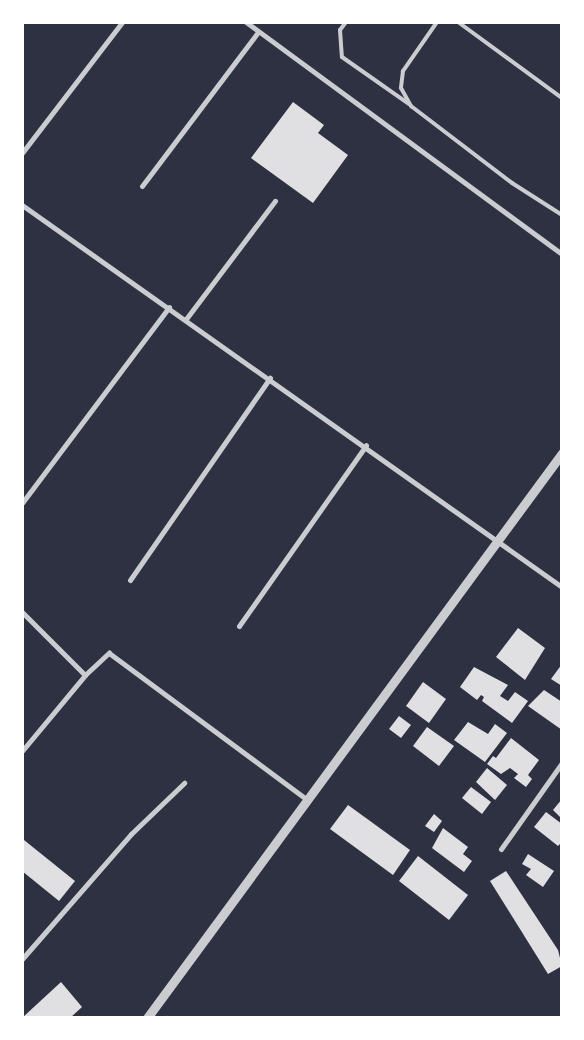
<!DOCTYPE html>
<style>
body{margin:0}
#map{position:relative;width:584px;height:1040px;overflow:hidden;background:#2d3142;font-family:Manrope,sans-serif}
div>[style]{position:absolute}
.building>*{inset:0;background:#e0e0e3}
.service>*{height:4px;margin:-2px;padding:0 2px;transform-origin:2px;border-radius:2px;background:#caccd0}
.minor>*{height:5px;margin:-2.5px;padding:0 2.5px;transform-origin:2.5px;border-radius:2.5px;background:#caccd0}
.tertiary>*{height:9px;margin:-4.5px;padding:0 4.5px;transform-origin:4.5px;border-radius:4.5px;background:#caccd0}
span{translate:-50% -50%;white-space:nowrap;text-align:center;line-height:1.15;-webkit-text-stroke:5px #fff;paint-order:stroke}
.frame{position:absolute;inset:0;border:24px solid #fff;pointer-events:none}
</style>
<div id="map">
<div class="building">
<i style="clip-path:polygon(293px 102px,324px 125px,318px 133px,348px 155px,313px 203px,251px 158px)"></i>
<i style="clip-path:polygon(518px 628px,545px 648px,525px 680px,496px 657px)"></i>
<i style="clip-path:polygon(562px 664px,562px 686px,551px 679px)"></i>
<i style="clip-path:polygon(474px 667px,508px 685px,500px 696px,508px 701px,515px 692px,528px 701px,512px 723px,482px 701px,484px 697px,481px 695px,477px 700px,460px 687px)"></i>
<i style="clip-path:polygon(423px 682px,446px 699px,429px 723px,406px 706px)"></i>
<i style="clip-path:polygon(544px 690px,562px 702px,562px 730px,528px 706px)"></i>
<i style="clip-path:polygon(399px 716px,411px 725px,401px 738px,389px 729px)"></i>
<i style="clip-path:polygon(468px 722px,488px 734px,495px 724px,507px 733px,485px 762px,454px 740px)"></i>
<i style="clip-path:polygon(427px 727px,454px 746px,439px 766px,413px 746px)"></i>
<i style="clip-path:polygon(511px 738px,539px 760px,528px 775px,532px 779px,526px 787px,514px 778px,518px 774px,510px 768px,501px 774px,487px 764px,493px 756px,496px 758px)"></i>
<i style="clip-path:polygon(487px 768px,507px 785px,495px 800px,476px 782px)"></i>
<i style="clip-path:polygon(471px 787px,491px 802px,482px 814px,462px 798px)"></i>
<i style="clip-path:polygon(562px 799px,562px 819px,553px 810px)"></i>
<i style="clip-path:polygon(348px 805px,410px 850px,393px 875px,330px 829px)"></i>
<i style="clip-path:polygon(546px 812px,562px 824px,562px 842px,558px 846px,534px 827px)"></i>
<i style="clip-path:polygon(434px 814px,442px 821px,434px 832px,425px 826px)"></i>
<i style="clip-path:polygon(443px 828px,468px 847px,463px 854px,472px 861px,464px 872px,432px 848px)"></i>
<i style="clip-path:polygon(24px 840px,75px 881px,59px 901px,22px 871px)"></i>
<i style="clip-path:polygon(528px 854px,554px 871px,543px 887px,526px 875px,531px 869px,522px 864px)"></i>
<i style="clip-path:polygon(418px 856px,468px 895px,449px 920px,399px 881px)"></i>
<i style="clip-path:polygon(506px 871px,558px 950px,562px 966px,548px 974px,490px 881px)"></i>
<i style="clip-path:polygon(61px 982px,82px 1007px,70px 1018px,22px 1018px)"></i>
</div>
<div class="service">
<i style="left:346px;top:22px;width:10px;rotate:127deg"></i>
<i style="left:340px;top:30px;width:27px;rotate:86deg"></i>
<i style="left:342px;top:57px;width:82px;rotate:35deg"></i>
<i style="left:437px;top:22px;width:60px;rotate:124.8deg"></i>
<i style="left:403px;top:71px;width:17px;rotate:97deg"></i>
<i style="left:401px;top:88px;width:21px;rotate:61deg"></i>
<i style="left:411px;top:106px;width:127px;rotate:37.3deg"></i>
<i style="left:512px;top:183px;width:59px;rotate:32.6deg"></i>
<i style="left:458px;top:22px;width:129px;rotate:36.2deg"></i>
</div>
<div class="minor">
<i style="left:246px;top:22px;width:392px;rotate:36.3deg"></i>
<i style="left:22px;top:153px;width:165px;rotate:-52.6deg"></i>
<i style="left:142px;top:186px;width:193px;rotate:-53deg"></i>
<i style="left:22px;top:205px;width:661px;rotate:35.28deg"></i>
<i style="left:186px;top:319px;width:148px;rotate:-53deg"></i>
<i style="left:22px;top:503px;width:245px;rotate:-53.1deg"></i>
<i style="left:130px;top:580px;width:246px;rotate:-55.3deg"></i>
<i style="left:22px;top:612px;width:89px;rotate:45deg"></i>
<i style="left:239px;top:626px;width:221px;rotate:-54.9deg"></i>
<i style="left:22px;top:751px;width:99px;rotate:-50.3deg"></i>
<i style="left:85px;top:675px;width:33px;rotate:-43deg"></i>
<i style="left:109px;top:653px;width:244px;rotate:36.5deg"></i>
<i style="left:501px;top:849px;width:105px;rotate:-54.7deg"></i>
<i style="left:22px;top:959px;width:166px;rotate:-48.9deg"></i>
<i style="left:131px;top:834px;width:74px;rotate:-43.9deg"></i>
</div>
<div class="tertiary">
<i style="left:147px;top:1018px;width:701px;rotate:-53.7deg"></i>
</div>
<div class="frame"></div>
</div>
